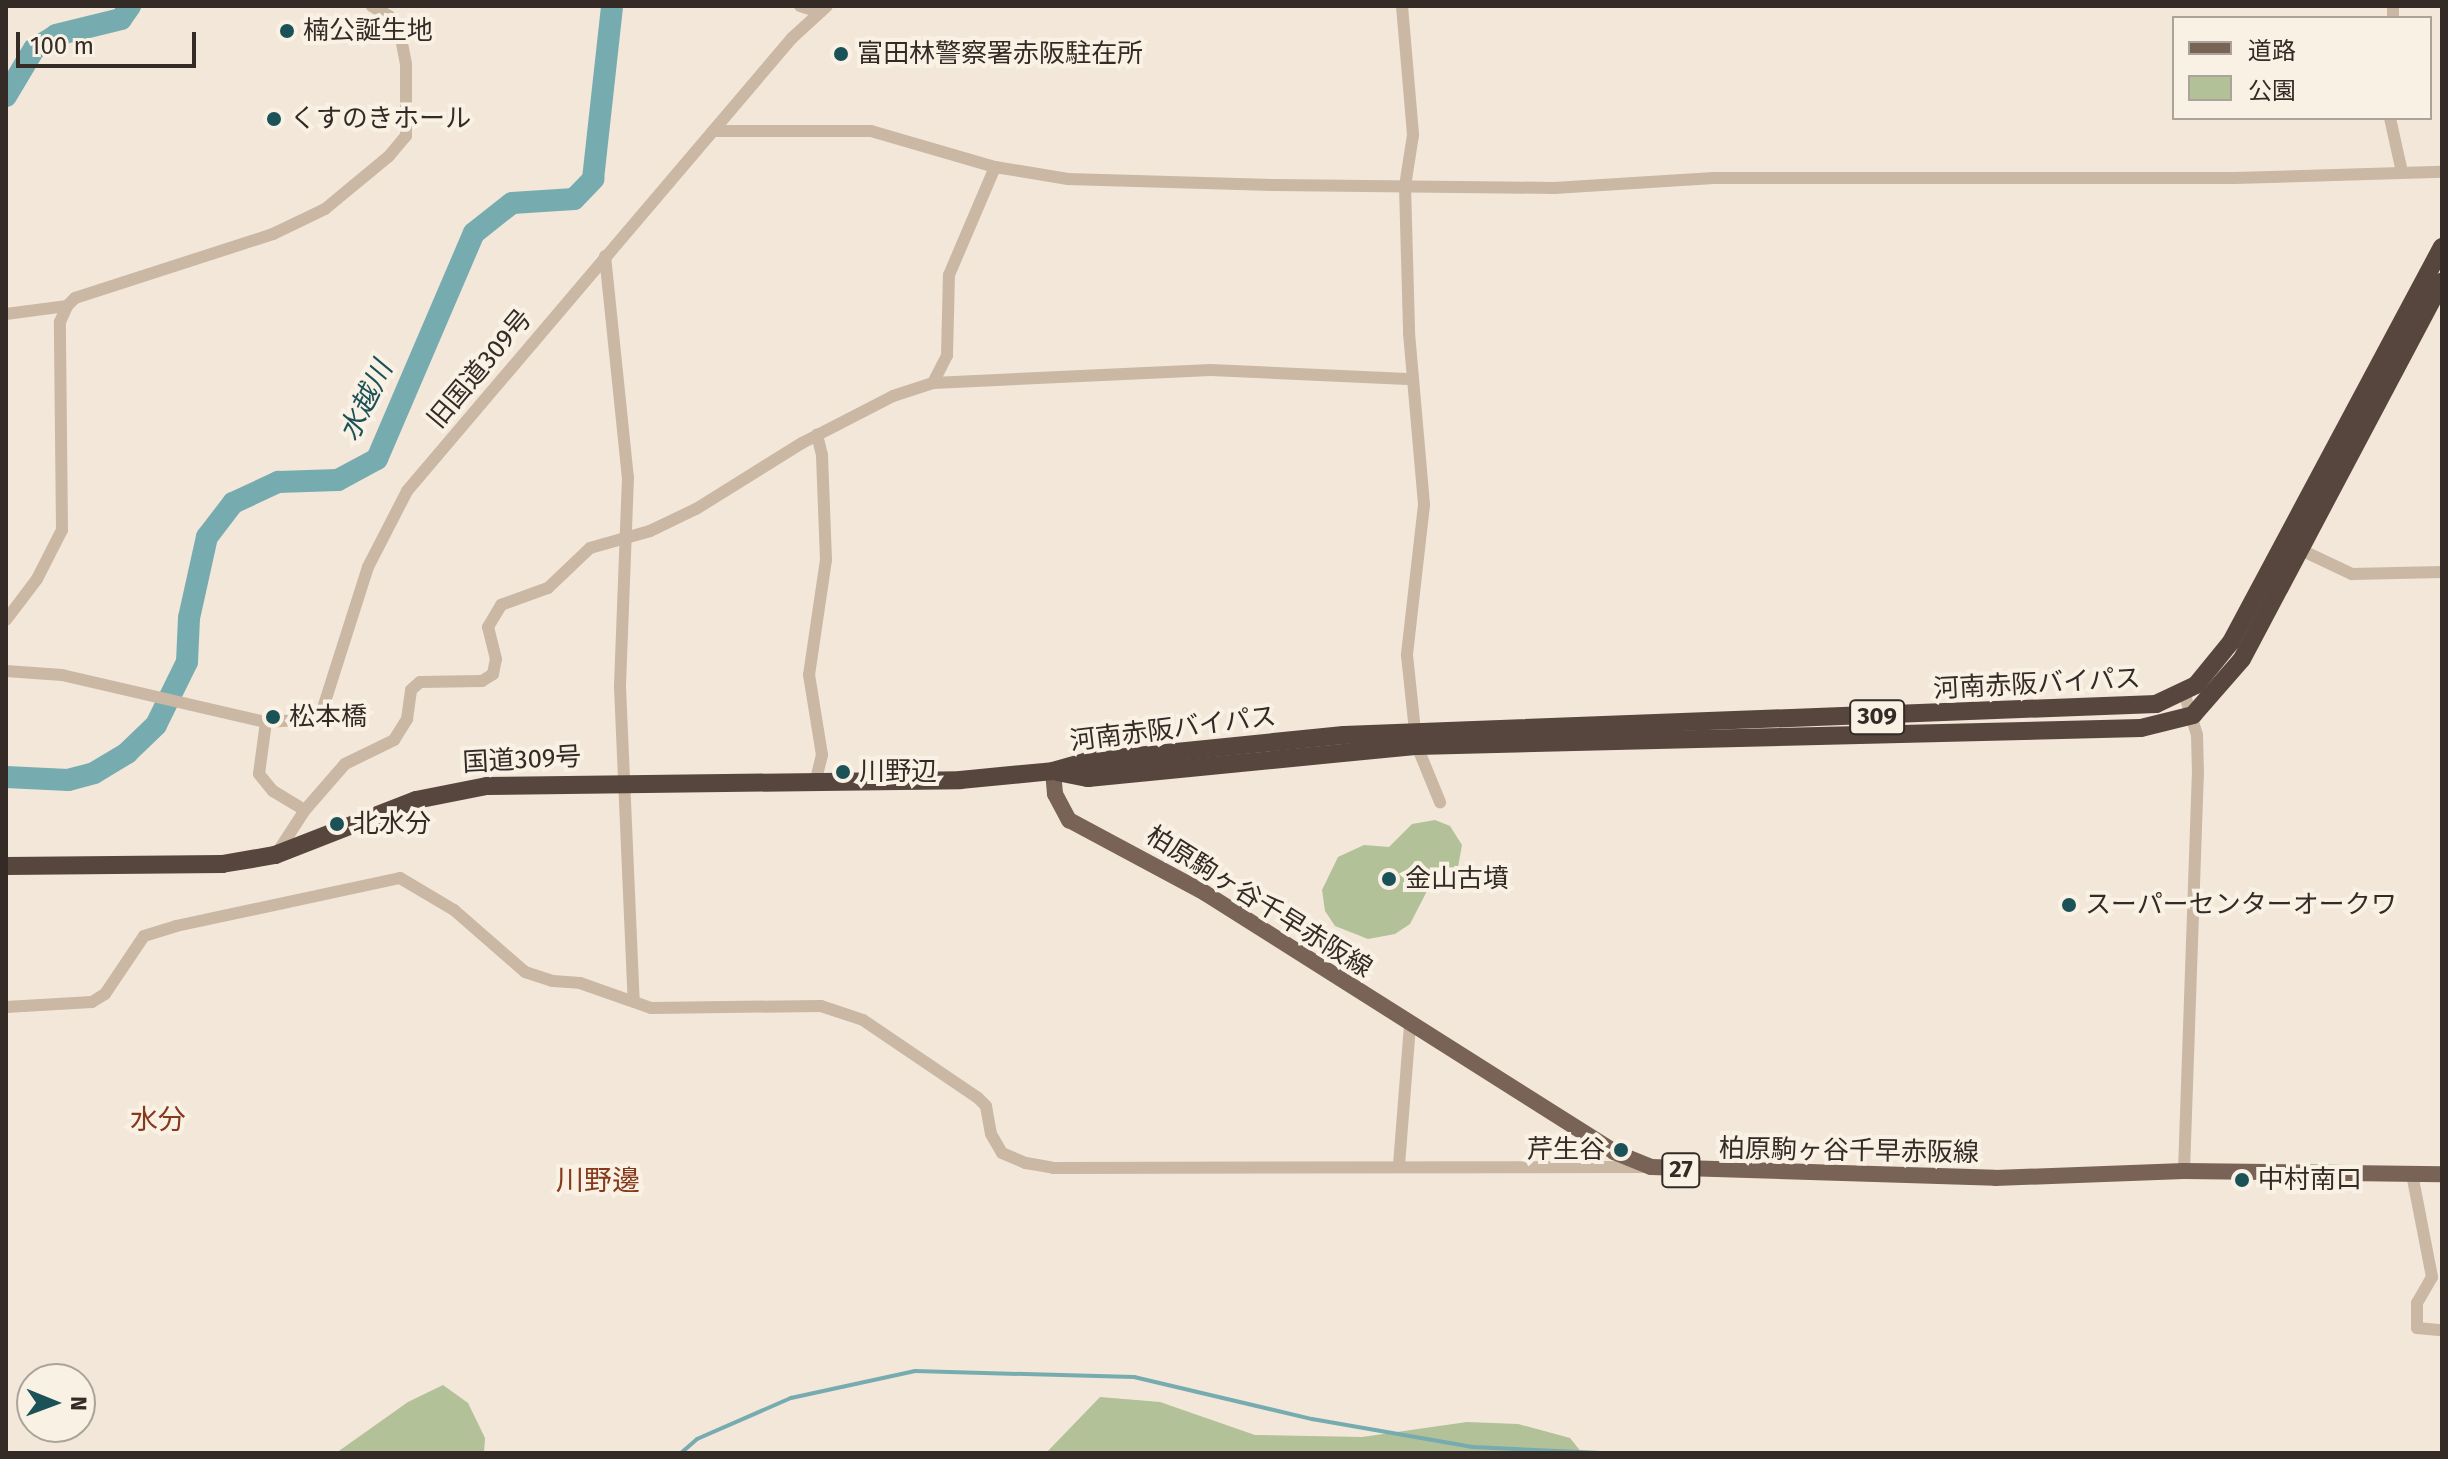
<!DOCTYPE html>
<meta charset="utf-8">
<style>
body{margin:0}
#map{position:relative;width:2448px;height:1459px;overflow:hidden;background:#f2e7d8;font-family:"Fira Sans","Noto Sans JP",sans-serif}
div>[style]{position:absolute}
.green>*{inset:0;background:#b2c198}
.stream>*{height:4px;margin:-2px;padding:0 2px;transform-origin:2px;border-radius:2px;background:#76acb0}
.river>*{height:22px;margin:-11px;padding:0 11px;transform-origin:11px;border-radius:11px;background:#76acb0}
.minor>*{height:12px;margin:-6px;padding:0 6px;transform-origin:6px;border-radius:6px;background:#cab7a4}
.major>*{height:16px;margin:-8px;padding:0 8px;transform-origin:8px;border-radius:8px;background:#786356}
.highway>*{height:18px;margin:-9px;padding:0 9px;transform-origin:9px;border-radius:9px;background:#57463d}
.dots>*{width:22px;height:22px;translate:-50% -50%;box-sizing:border-box;border:4px solid #faf1e5;border-radius:50%}
span{translate:-50% -50%;white-space:nowrap;text-align:center;line-height:1.15;-webkit-text-stroke:8px #faf1e5;paint-order:stroke}
.shield-label span{padding:2px 6px;background:#faf1e5;border:2px solid;border-radius:6px;-webkit-text-stroke-width:0}
.shield-label{font-size:24px;color:#352b26;font-weight:700}
.poi-label{font-size:26px;color:#352b26}
.left{translate:0 -50%;text-align:left}
.right{translate:-100% -50%;text-align:right}
.street-label{font-size:26px;color:#352b26}
.water-label{font-size:28px;color:#1a5258;font-style:italic}
.neighbourhood-label{font-size:28px;color:#87391c}
.frame{position:absolute;inset:0;border:8px solid #352b26;pointer-events:none}
.legend{position:absolute;left:2172px;top:16px;width:260px;height:104px;box-sizing:border-box;background:#faf1e5;border:2px solid #aba299;margin:0;padding:10px 14px;list-style:none;font-size:24px;color:#352b26}
.legend li{display:flex;align-items:center;gap:16px;height:40px}
.legend b{width:40px;border:2px solid #aba299}
.north{position:absolute;left:16px;top:1363px;width:80px;height:80px;box-sizing:border-box;background:#faf1e5;border:2px solid #aba299;border-radius:50%;rotate:91deg;font-size:22px;font-weight:700;line-height:32px;text-align:center;color:#352b26}
.north::after{content:'';display:block;margin:auto;width:28px;height:36px;background:#1a5258;clip-path:polygon(50% 0,100% 100%,50% 72%,0 100%)}
.scale{position:absolute;left:16px;top:32px;width:180px;height:36px;box-sizing:border-box;border:4px solid #352b26;border-top:0;padding-left:10px;font-size:24px;line-height:28px;white-space:nowrap;color:#352b26;-webkit-text-stroke:6px #faf1e5;paint-order:stroke}
</style>
<div id="map">
<div class="green">
<i style="clip-path:polygon(1435px 820px,1450px 826px,1462px 845px,1456px 878px,1427px 891px,1410px 924px,1395px 934px,1368px 939px,1335px 926px,1325px 911px,1322px 890px,1338px 857px,1364px 845px,1389px 847px,1412px 824px)"></i>
<i style="clip-path:polygon(443px 1385px,468px 1403px,485px 1438px,484px 1453px,336px 1453px,408px 1402px)"></i>
<i style="clip-path:polygon(1100px 1397px,1160px 1402px,1255px 1435px,1362px 1437px,1467px 1422px,1518px 1424px,1570px 1438px,1582px 1453px,1046px 1453px)"></i>
</div>
<div class="stream">
<i style="left:681px;top:1453px;width:21px;rotate:-41deg"></i>
<i style="left:697px;top:1439px;width:103px;rotate:-23.6deg"></i>
<i style="left:791px;top:1398px;width:127px;rotate:-12.3deg"></i>
<i style="left:915px;top:1371px;width:219px;rotate:1.6deg"></i>
<i style="left:1134px;top:1377px;width:183px;rotate:13.3deg"></i>
<i style="left:1312px;top:1419px;width:163px;rotate:9.9deg"></i>
<i style="left:1473px;top:1447px;width:128px;rotate:2.7deg"></i>
</div>
<div class="river">
<i style="left:6px;top:96px;width:55px;rotate:-59.2deg"></i>
<i style="left:34px;top:49px;width:26px;rotate:-32deg"></i>
<i style="left:56px;top:35px;width:67px;rotate:-13.8deg"></i>
<i style="left:121px;top:19px;width:16px;rotate:-55deg"></i>
<i style="left:6px;top:777px;width:62px;rotate:2.8deg"></i>
<i style="left:68px;top:780px;width:27px;rotate:-15deg"></i>
<i style="left:94px;top:773px;width:39px;rotate:-31deg"></i>
<i style="left:127px;top:753px;width:40px;rotate:-44deg"></i>
<i style="left:156px;top:725px;width:70px;rotate:-63.8deg"></i>
<i style="left:187px;top:662px;width:44px;rotate:-87.4deg"></i>
<i style="left:189px;top:618px;width:83px;rotate:-77.5deg"></i>
<i style="left:207px;top:537px;width:43px;rotate:-52.6deg"></i>
<i style="left:233px;top:503px;width:50px;rotate:-25deg"></i>
<i style="left:278px;top:482px;width:60px;rotate:-1.9deg"></i>
<i style="left:338px;top:480px;width:44px;rotate:-28.3deg"></i>
<i style="left:377px;top:459px;width:246px;rotate:-66.8deg"></i>
<i style="left:474px;top:233px;width:48px;rotate:-38.3deg"></i>
<i style="left:512px;top:203px;width:62px;rotate:-3.7deg"></i>
<i style="left:574px;top:199px;width:28px;rotate:-46deg"></i>
<i style="left:593px;top:179px;width:174px;rotate:-83.7deg"></i>
</div>
<div class="minor">
<i style="left:800px;top:6px;width:21px;rotate:17deg"></i>
<i style="left:1402px;top:6px;width:129px;rotate:85.1deg"></i>
<i style="left:1413px;top:135px;width:52px;rotate:98.9deg"></i>
<i style="left:1405px;top:186px;width:147px;rotate:88.4deg"></i>
<i style="left:1409px;top:333px;width:173px;rotate:85deg"></i>
<i style="left:1424px;top:505px;width:151px;rotate:96.5deg"></i>
<i style="left:1407px;top:655px;width:76px;rotate:84deg"></i>
<i style="left:2393px;top:6px;width:12px;rotate:90deg"></i>
<i style="left:2390px;top:118px;width:55px;rotate:77.5deg"></i>
<i style="left:713px;top:131px;width:158px"></i>
<i style="left:871px;top:131px;width:129px;rotate:16.2deg"></i>
<i style="left:995px;top:167px;width:74px;rotate:9.3deg"></i>
<i style="left:1068px;top:179px;width:206px;rotate:1.7deg"></i>
<i style="left:1274px;top:185px;width:280px;rotate:0.6deg"></i>
<i style="left:1554px;top:188px;width:160px;rotate:-3.6deg"></i>
<i style="left:1714px;top:178px;width:520px"></i>
<i style="left:2234px;top:178px;width:208px;rotate:-1.7deg"></i>
<i style="left:605px;top:256px;width:222px;rotate:84.1deg"></i>
<i style="left:628px;top:477px;width:210px;rotate:92.2deg"></i>
<i style="left:620px;top:687px;width:315px;rotate:87.5deg"></i>
<i style="left:6px;top:314px;width:62px;rotate:-7.5deg"></i>
<i style="left:933px;top:383px;width:31px;rotate:-63deg"></i>
<i style="left:947px;top:355px;width:80px;rotate:-88.6deg"></i>
<i style="left:949px;top:275px;width:117px;rotate:-66.9deg"></i>
<i style="left:2299px;top:549px;width:59px;rotate:25.3deg"></i>
<i style="left:2352px;top:574px;width:90px;rotate:-1.3deg"></i>
<i style="left:6px;top:620px;width:51px;rotate:-52.9deg"></i>
<i style="left:37px;top:579px;width:55px;rotate:-63deg"></i>
<i style="left:62px;top:530px;width:208px;rotate:-90.6deg"></i>
<i style="left:60px;top:322px;width:17px;rotate:-66deg"></i>
<i style="left:67px;top:306px;width:11px;rotate:-45deg"></i>
<i style="left:75px;top:298px;width:208px;rotate:-17.9deg"></i>
<i style="left:273px;top:234px;width:58px;rotate:-25.7deg"></i>
<i style="left:325px;top:209px;width:83px;rotate:-39.6deg"></i>
<i style="left:389px;top:156px;width:26px;rotate:-50deg"></i>
<i style="left:406px;top:136px;width:72px;rotate:-90deg"></i>
<i style="left:406px;top:64px;width:33px;rotate:-101deg"></i>
<i style="left:400px;top:32px;width:19px;rotate:-125deg"></i>
<i style="left:389px;top:16px;width:20px;rotate:-150deg"></i>
<i style="left:6px;top:671px;width:56px;rotate:4.1deg"></i>
<i style="left:62px;top:675px;width:209px;rotate:13deg"></i>
<i style="left:266px;top:722px;width:49px;rotate:-3.5deg"></i>
<i style="left:315px;top:719px;width:14px;rotate:-54deg"></i>
<i style="left:323px;top:708px;width:148px;rotate:-72.3deg"></i>
<i style="left:368px;top:567px;width:85px;rotate:-62.8deg"></i>
<i style="left:407px;top:491px;width:595px;rotate:-49.64deg"></i>
<i style="left:792px;top:38px;width:47px;rotate:-42.4deg"></i>
<i style="left:266px;top:722px;width:52px;rotate:97.7deg"></i>
<i style="left:259px;top:774px;width:22px;rotate:51deg"></i>
<i style="left:273px;top:791px;width:37px;rotate:31deg"></i>
<i style="left:305px;top:810px;width:51px;rotate:123.1deg"></i>
<i style="left:1417px;top:746px;width:61px;rotate:67.7deg"></i>
<i style="left:816px;top:779px;width:25px;rotate:-76deg"></i>
<i style="left:822px;top:755px;width:81px;rotate:-99.2deg"></i>
<i style="left:809px;top:675px;width:116px;rotate:-81.6deg"></i>
<i style="left:826px;top:560px;width:105px;rotate:-92.2deg"></i>
<i style="left:822px;top:455px;width:21px;rotate:-104deg"></i>
<i style="left:305px;top:810px;width:61px;rotate:-49deg"></i>
<i style="left:345px;top:764px;width:55px;rotate:-26.1deg"></i>
<i style="left:394px;top:740px;width:25px;rotate:-58deg"></i>
<i style="left:407px;top:719px;width:29px;rotate:-82deg"></i>
<i style="left:411px;top:690px;width:12px;rotate:-42deg"></i>
<i style="left:420px;top:682px;width:62px;rotate:-0.9deg"></i>
<i style="left:482px;top:681px;width:13px;rotate:-32deg"></i>
<i style="left:493px;top:674px;width:15px;rotate:-79deg"></i>
<i style="left:496px;top:659px;width:33px;rotate:-104deg"></i>
<i style="left:488px;top:627px;width:26px;rotate:-59deg"></i>
<i style="left:501px;top:605px;width:50px;rotate:-19.9deg"></i>
<i style="left:548px;top:588px;width:58px;rotate:-43.6deg"></i>
<i style="left:590px;top:548px;width:62px;rotate:-15.8deg"></i>
<i style="left:650px;top:531px;width:51px;rotate:-25.6deg"></i>
<i style="left:696px;top:509px;width:125px;rotate:-31.9deg"></i>
<i style="left:802px;top:443px;width:102px;rotate:-27.3deg"></i>
<i style="left:893px;top:396px;width:42px;rotate:-18deg"></i>
<i style="left:933px;top:383px;width:278px;rotate:-2.7deg"></i>
<i style="left:1211px;top:370px;width:202px;rotate:2.6deg"></i>
<i style="left:6px;top:1007px;width:86px;rotate:-3.3deg"></i>
<i style="left:92px;top:1002px;width:15px;rotate:-32deg"></i>
<i style="left:105px;top:994px;width:70px;rotate:-56.1deg"></i>
<i style="left:144px;top:936px;width:34px;rotate:-17deg"></i>
<i style="left:176px;top:926px;width:229px;rotate:-12.1deg"></i>
<i style="left:400px;top:878px;width:63px;rotate:30.7deg"></i>
<i style="left:454px;top:910px;width:94px;rotate:41.1deg"></i>
<i style="left:525px;top:972px;width:29px;rotate:18deg"></i>
<i style="left:553px;top:981px;width:27px;rotate:4deg"></i>
<i style="left:580px;top:983px;width:75px;rotate:19.4deg"></i>
<i style="left:651px;top:1008px;width:170px;rotate:-0.7deg"></i>
<i style="left:821px;top:1006px;width:44px;rotate:18.4deg"></i>
<i style="left:863px;top:1020px;width:139px;rotate:34.1deg"></i>
<i style="left:978px;top:1098px;width:11px;rotate:45deg"></i>
<i style="left:986px;top:1106px;width:28px;rotate:80deg"></i>
<i style="left:991px;top:1134px;width:22px;rotate:60deg"></i>
<i style="left:1002px;top:1153px;width:26px;rotate:23deg"></i>
<i style="left:1026px;top:1163px;width:27px;rotate:10deg"></i>
<i style="left:1053px;top:1168px;width:593px;rotate:-0.1deg"></i>
<i style="left:1399px;top:1165px;width:141px;rotate:-85.5deg"></i>
<i style="left:2184px;top:1171px;width:396px;rotate:-88deg"></i>
<i style="left:2198px;top:775px;width:40px;rotate:-91.4deg"></i>
<i style="left:2197px;top:735px;width:45px;rotate:-106.8deg"></i>
<i style="left:2412px;top:1174px;width:105px;rotate:79deg"></i>
<i style="left:2432px;top:1277px;width:30px;rotate:120deg"></i>
<i style="left:2417px;top:1303px;width:25px;rotate:90deg"></i>
<i style="left:2417px;top:1328px;width:25px;rotate:5deg"></i>
</div>
<div class="major">
<i style="left:1053px;top:771px;width:23px;rotate:85deg"></i>
<i style="left:1055px;top:794px;width:30px;rotate:62deg"></i>
<i style="left:1069px;top:820px;width:154px;rotate:28.2deg"></i>
<i style="left:1205px;top:893px;width:484px;rotate:32.3deg"></i>
<i style="left:1614px;top:1152px;width:40px;rotate:22deg"></i>
<i style="left:1651px;top:1167px;width:344px;rotate:1.8deg"></i>
<i style="left:1995px;top:1178px;width:189px;rotate:-2.1deg"></i>
<i style="left:2184px;top:1171px;width:258px;rotate:0.7deg"></i>
</div>
<div class="highway">
<i style="left:1057px;top:772px;width:32px;rotate:11deg"></i>
<i style="left:1088px;top:778px;width:331px;rotate:-5.6deg"></i>
<i style="left:1417px;top:746px;width:724px;rotate:-1.42deg"></i>
<i style="left:2141px;top:728px;width:54px;rotate:-14deg"></i>
<i style="left:2193px;top:715px;width:74px;rotate:-48.8deg"></i>
<i style="left:2242px;top:659px;width:427px;rotate:-62.1deg"></i>
<i style="left:6px;top:866px;width:216px;rotate:-0.5deg"></i>
<i style="left:222px;top:864px;width:54px;rotate:-9.6deg"></i>
<i style="left:275px;top:855px;width:151px;rotate:-21.3deg"></i>
<i style="left:416px;top:800px;width:72px;rotate:-11.2deg"></i>
<i style="left:487px;top:786px;width:473px;rotate:-0.7deg"></i>
<i style="left:960px;top:780px;width:93px;rotate:-5.5deg"></i>
<i style="left:1053px;top:771px;width:35px;rotate:-16deg"></i>
<i style="left:1087px;top:761px;width:258px;rotate:-5.8deg"></i>
<i style="left:1344px;top:735px;width:813px;rotate:-2.19deg"></i>
<i style="left:2156px;top:704px;width:44px;rotate:-25.4deg"></i>
<i style="left:2196px;top:685px;width:55px;rotate:-50.9deg"></i>
<i style="left:2231px;top:642px;width:448px;rotate:-61.9deg"></i>
</div>
<div class="dots">
<i style="left:287px;top:31px;background:#1a5258"></i>
<i style="left:841px;top:54px;background:#1a5258"></i>
<i style="left:274px;top:119px;background:#1a5258"></i>
<i style="left:273px;top:717px;background:#1a5258"></i>
<i style="left:843px;top:772px;background:#1a5258"></i>
<i style="left:337px;top:824px;background:#1a5258"></i>
<i style="left:1389px;top:879px;background:#1a5258"></i>
<i style="left:2069px;top:905px;background:#1a5258"></i>
<i style="left:1621px;top:1150px;background:#1a5258"></i>
<i style="left:2242px;top:1180px;background:#1a5258"></i>
</div>
<div class="shield-label">
<span style="left:1877px;top:717px">309</span>
<span style="left:1681px;top:1170px">27</span>
</div>
<div class="poi-label">
<span class="left" style="left:303px;top:31px">楠公誕生地</span>
<span class="left" style="left:857px;top:54px">富田林警察署赤阪駐在所</span>
<span class="left" style="left:290px;top:119px">くすのきホール</span>
<span class="left" style="left:289px;top:717px">松本橋</span>
<span class="left" style="left:859px;top:772px">川野辺</span>
<span class="left" style="left:353px;top:824px">北水分</span>
<span class="left" style="left:1405px;top:879px">金山古墳</span>
<span class="left" style="left:2085px;top:905px">スーパーセンターオークワ</span>
<span class="right" style="left:1605px;top:1150px">芹生谷</span>
<span class="left" style="left:2258px;top:1180px">中村南口</span>
</div>
<div class="street-label">
<span style="left:480px;top:369px;rotate:-50deg">旧国道309号</span>
<span style="left:2037px;top:684px;rotate:-3deg">河南赤阪バイパス</span>
<span style="left:1173px;top:729px;rotate:-7deg">河南赤阪バイパス</span>
<span style="left:522px;top:760px;rotate:-3deg">国道309号</span>
<span style="left:1259px;top:902px;rotate:32deg">柏原駒ヶ谷千早赤阪線</span>
<span style="left:1849px;top:1151px;rotate:1deg">柏原駒ヶ谷千早赤阪線</span>
</div>
<div class="water-label">
<span style="left:366px;top:401px;rotate:-64deg">水越川</span>
</div>
<div class="neighbourhood-label">
<span style="left:158px;top:1120px">水分</span>
<span style="left:598px;top:1181px">川野邊</span>
</div>
<div class="frame"></div>
<ul class="legend">
<li><b style="height:10px;background:#786356"></b>道路</li>
<li><b style="height:22px;background:#b2c198"></b>公園</li>
</ul>
<div class="north">N</div>
<div class="scale">100 m</div>
</div>
